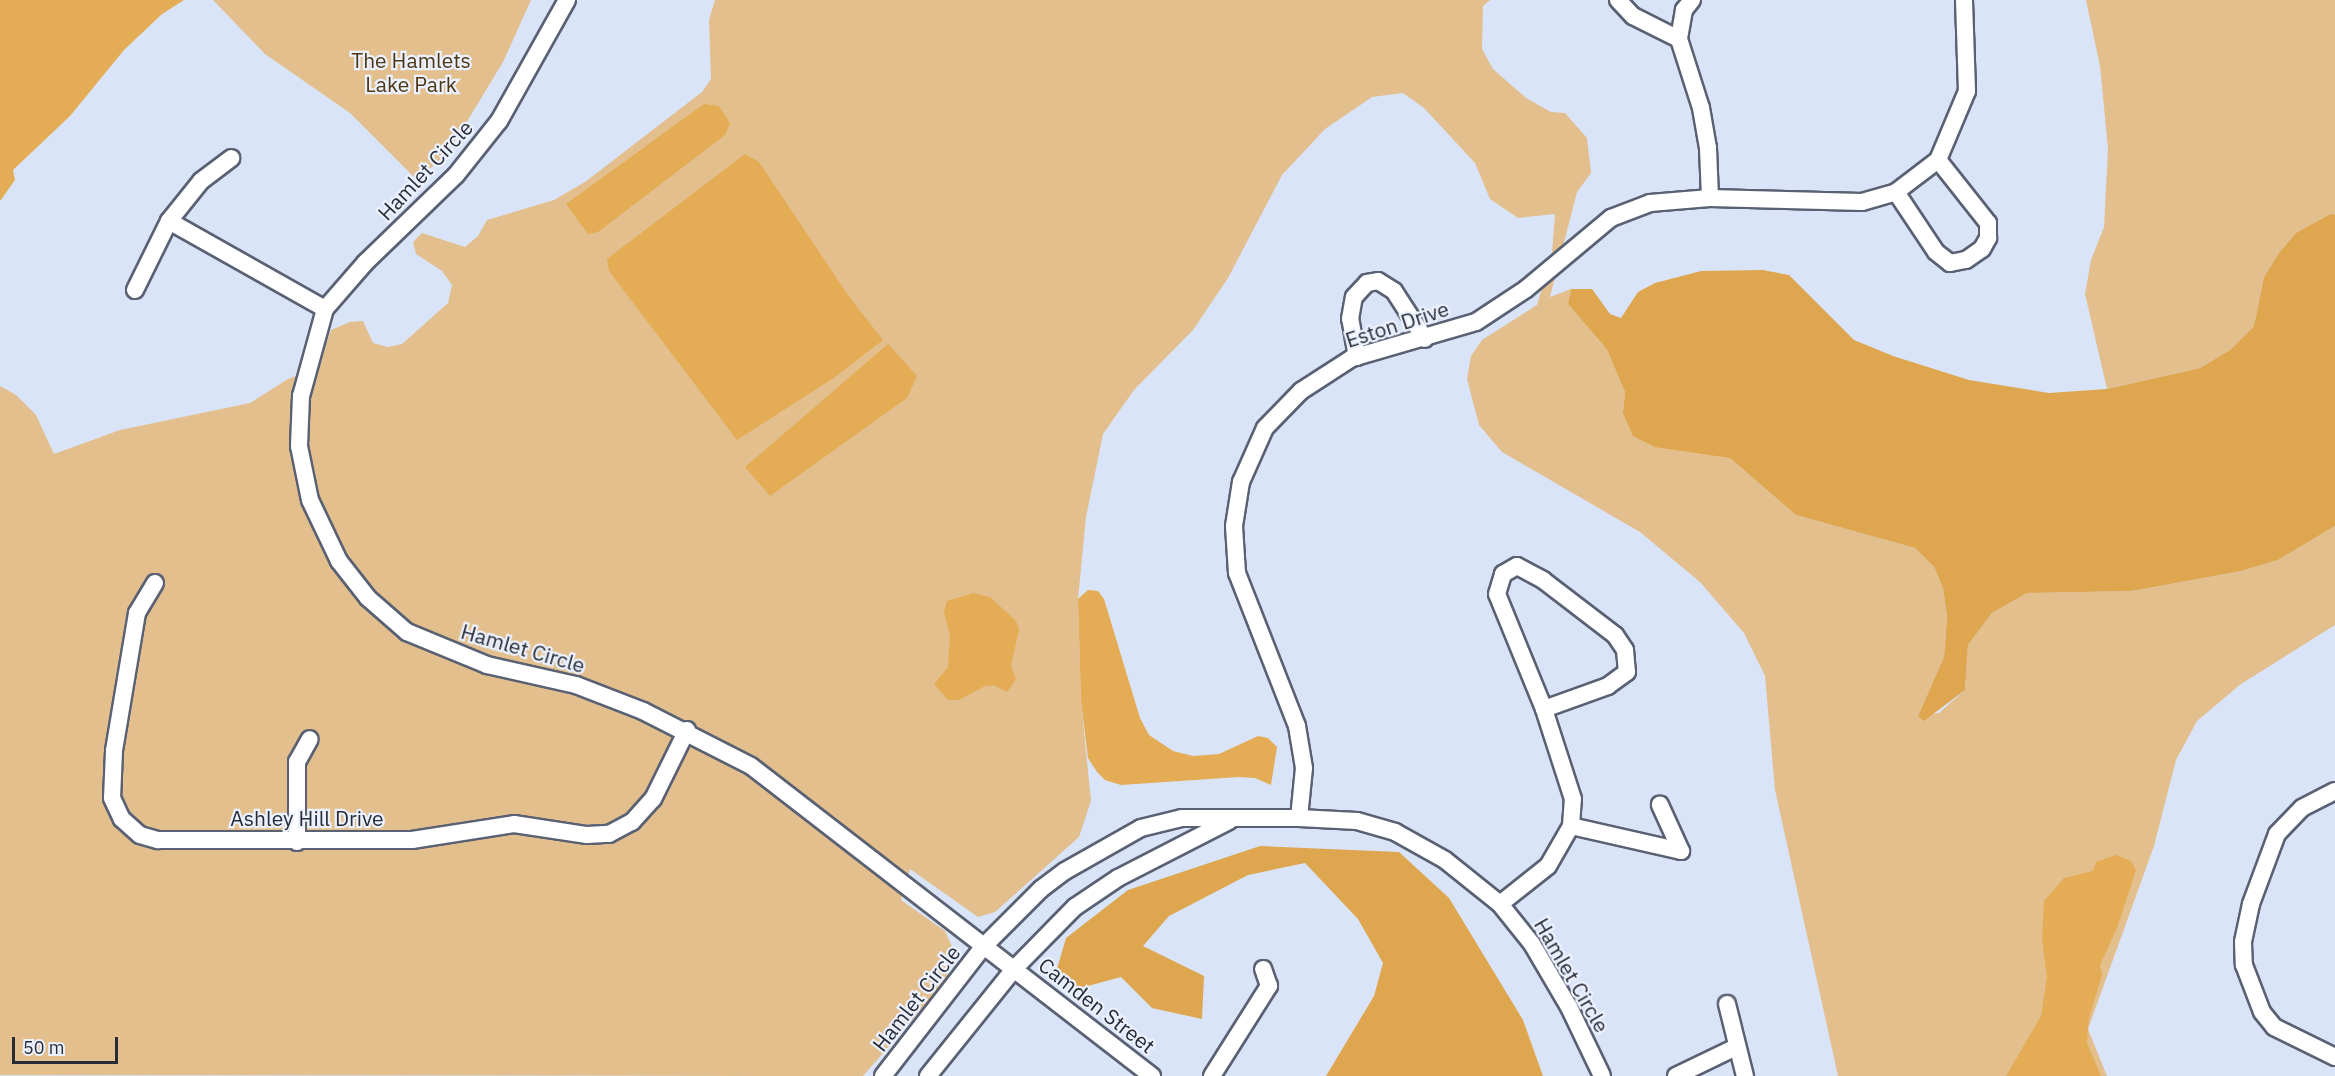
<!DOCTYPE html>
<style>
body{margin:0}
#map{position:relative;width:2335px;height:1076px;overflow:hidden;background:#dae4f9;font-family:"IBM Plex Sans",sans-serif}
div>[style]{position:absolute}
.green>*{inset:0;background:#e2bf8d}
.forest>*{inset:0;background:#dea64f}
.water>*{inset:0;background:#e4ac54}
.roads{filter:drop-shadow(2px 0 #596173) drop-shadow(-2px 0 #596173) drop-shadow(0 2px #596173) drop-shadow(0 -2px #596173)}
.street>*{height:16px;margin:-8px;padding:0 8px;transform-origin:8px;border-radius:8px;background:#fff}
span{translate:-50% -50%;white-space:nowrap;text-align:center;line-height:1.15;-webkit-text-stroke:4.5px #ebf1fe;paint-order:stroke}
.park-label{font-size:21px;color:#4e3712}
.street-label{font-size:21px;color:#292c34}
.scale{position:absolute;left:12px;top:1037px;width:106px;height:27px;box-sizing:border-box;border:3px solid #292c34;border-top:0;padding-left:8px;font-size:18px;line-height:21px;white-space:nowrap;color:#292c34;-webkit-text-stroke:4px #ebf1fe;paint-order:stroke}
</style>
<div id="map">
<div class="green">
<i style="clip-path:polygon(213px 0,531px 0,503px 62px,448px 153px,417px 180px,350px 113px,265px 54px)"></i>
<i style="clip-path:polygon(715px 0,1490px 0,1483px 6px,1482px 49px,1493px 69px,1526px 98px,1551px 112px,1565px 113px,1587px 138px,1591px 173px,1577px 192px,1550px 297px,1571px 289px,1568px 304px,1607px 348px,1618px 373px,1625px 392px,1623px 413px,1706px 453px,1730px 458px,1796px 515px,1915px 548px,1934px 567px,1943px 588px,1947px 617px,1944px 657px,1918px 716px,1939px 713px,1965px 690px,1968px 645px,1992px 613px,2027px 593px,2132px 591px,2241px 571px,2278px 560px,2335px 526px,2335px 625px,2241px 684px,2197px 721px,2176px 760px,2154px 846px,2088px 1029px,2107px 1076px,1838px 1076px,1775px 790px,1765px 676px,1744px 633px,1700px 582px,1640px 532px,1502px 452px,1479px 425px,1467px 379px,1471px 356px,1482px 340px,1537px 305px,1552px 253px,1555px 214px,1518px 218px,1490px 199px,1475px 163px,1424px 108px,1403px 93px,1372px 97px,1325px 129px,1282px 175px,1228px 278px,1193px 330px,1134px 390px,1103px 434px,1086px 517px,1078px 599px,1081px 701px,1091px 801px,1079px 837px,995px 912px,978px 917px,910px 869px,901px 900px,945px 931px,957px 958px,939px 989px,863px 1076px,0 1075px,0 386px,16px 395px,36px 415px,54px 454px,120px 430px,250px 403px,288px 379px,318px 368px,331px 330px,350px 322px,363px 321px,373px 343px,388px 347px,402px 344px,448px 303px,452px 285px,442px 271px,416px 254px,413px 242px,422px 233px,465px 247px,478px 236px,487px 220px,554px 200px,585px 182px,702px 92px,711px 79px,709px 20px)"></i>
<i style="clip-path:polygon(2086px 0,2335px 0,2335px 215px,2296px 233px,2279px 253px,2264px 277px,2254px 326px,2230px 350px,2200px 368px,2107px 389px,2085px 294px,2091px 260px,2104px 227px,2108px 149px,2100px 66px)"></i>
</div>
<div class="forest">
<i style="clip-path:polygon(2331px 214px,2335px 215px,2335px 526px,2278px 560px,2241px 571px,2132px 591px,2027px 593px,1992px 613px,1968px 645px,1965px 690px,1924px 721px,1918px 716px,1944px 657px,1947px 617px,1943px 588px,1934px 567px,1915px 548px,1796px 515px,1730px 458px,1655px 447px,1633px 436px,1623px 413px,1625px 392px,1607px 349px,1568px 304px,1571px 289px,1592px 289px,1610px 314px,1621px 318px,1638px 292px,1655px 283px,1701px 271px,1763px 270px,1789px 275px,1854px 340px,1893px 356px,1969px 380px,2049px 393px,2107px 389px,2200px 368px,2230px 350px,2254px 326px,2264px 277px,2279px 253px,2296px 233px)"></i>
<i style="clip-path:polygon(1260px 846px,1399px 852px,1449px 898px,1523px 1020px,1543px 1076px,1326px 1076px,1374px 996px,1383px 963px,1358px 919px,1305px 863px,1248px 875px,1169px 916px,1143px 946px,1204px 976px,1202px 1019px,1152px 1008px,1121px 977px,1073px 990px,1057px 969px,1066px 938px,1128px 890px)"></i>
</div>
<div class="water">
<i style="clip-path:polygon(0 0,184px 0,162px 14px,124px 50px,70px 116px,13px 170px,15px 180px,0 201px)"></i>
<i style="clip-path:polygon(704px 104px,719px 106px,730px 123px,725px 135px,598px 232px,588px 234px,566px 204px)"></i>
<i style="clip-path:polygon(745px 154px,759px 162px,850px 298px,883px 340px,835px 377px,737px 440px,609px 271px,607px 259px)"></i>
<i style="clip-path:polygon(888px 344px,917px 376px,907px 398px,770px 496px,745px 467px)"></i>
<i style="clip-path:polygon(1088px 590px,1098px 591px,1104px 599px,1140px 718px,1149px 735px,1173px 751px,1193px 756px,1219px 754px,1258px 736px,1268px 738px,1277px 747px,1271px 785px,1255px 778px,1239px 777px,1121px 785px,1105px 780px,1097px 772px,1088px 758px,1081px 701px,1078px 599px)"></i>
<i style="clip-path:polygon(973px 593px,990px 597px,1016px 621px,1019px 629px,1011px 666px,1016px 679px,1007px 692px,994px 685px,985px 686px,959px 700px,948px 700px,934px 684px,948px 667px,950px 635px,944px 612px,947px 601px)"></i>
<i style="clip-path:polygon(2116px 855px,2131px 861px,2136px 870px,2117px 928px,2100px 965px,2102px 975px,2089px 1018px,2087px 1043px,2101px 1076px,2006px 1076px,2041px 1016px,2047px 977px,2042px 940px,2044px 901px,2064px 878px,2093px 871px,2096px 862px)"></i>
</div>
<div class="roads">
<div class="street">
<i style="left:567px;top:0;width:139px;rotate:119.3deg"></i>
<i style="left:499px;top:121px;width:69px;rotate:128.5deg"></i>
<i style="left:456px;top:175px;width:127px;rotate:136deg"></i>
<i style="left:365px;top:263px;width:61px;rotate:131deg"></i>
<i style="left:325px;top:309px;width:90px;rotate:105.4deg"></i>
<i style="left:301px;top:396px;width:50px;rotate:92.3deg"></i>
<i style="left:299px;top:446px;width:55px;rotate:78.5deg"></i>
<i style="left:310px;top:500px;width:68px;rotate:64.6deg"></i>
<i style="left:339px;top:561px;width:47px;rotate:51.9deg"></i>
<i style="left:368px;top:598px;width:52px;rotate:41.1deg"></i>
<i style="left:407px;top:632px;width:87px;rotate:22.4deg"></i>
<i style="left:487px;top:665px;width:91px;rotate:12.7deg"></i>
<i style="left:576px;top:685px;width:72px;rotate:21.2deg"></i>
<i style="left:643px;top:711px;width:121px;rotate:27deg"></i>
<i style="left:751px;top:766px;width:507px;rotate:37.71deg"></i>
<i style="left:1618px;top:0;width:22px;rotate:47deg"></i>
<i style="left:1633px;top:16px;width:51px;rotate:26.6deg"></i>
<i style="left:1692px;top:0;width:13px;rotate:129deg"></i>
<i style="left:1684px;top:10px;width:29px;rotate:100deg"></i>
<i style="left:1679px;top:39px;width:72px;rotate:72.3deg"></i>
<i style="left:1701px;top:108px;width:41px;rotate:80.1deg"></i>
<i style="left:1708px;top:148px;width:50px;rotate:87.7deg"></i>
<i style="left:1896px;top:192px;width:72px;rotate:56.3deg"></i>
<i style="left:1936px;top:252px;width:18px;rotate:38deg"></i>
<i style="left:1950px;top:263px;width:16px;rotate:-11deg"></i>
<i style="left:1966px;top:260px;width:19px;rotate:-35deg"></i>
<i style="left:1982px;top:249px;width:13px;rotate:-61deg"></i>
<i style="left:1988px;top:238px;width:15px;rotate:-90deg"></i>
<i style="left:1988px;top:223px;width:80px;rotate:-128.4deg"></i>
<i style="left:169px;top:221px;width:179px;rotate:29.4deg"></i>
<i style="left:135px;top:290px;width:77px;rotate:-63.8deg"></i>
<i style="left:169px;top:221px;width:51px;rotate:-51.3deg"></i>
<i style="left:201px;top:181px;width:38px;rotate:-37deg"></i>
<i style="left:1357px;top:357px;width:39px;rotate:-100deg"></i>
<i style="left:1350px;top:319px;width:22px;rotate:-80deg"></i>
<i style="left:1354px;top:297px;width:19px;rotate:-47deg"></i>
<i style="left:1367px;top:283px;width:11px;rotate:-10deg"></i>
<i style="left:1378px;top:281px;width:19px;rotate:32deg"></i>
<i style="left:1394px;top:291px;width:57px;rotate:57.1deg"></i>
<i style="left:1517px;top:566px;width:30px;rotate:28deg"></i>
<i style="left:1543px;top:580px;width:91px;rotate:37.4deg"></i>
<i style="left:1615px;top:635px;width:18px;rotate:56deg"></i>
<i style="left:1625px;top:650px;width:22px;rotate:85deg"></i>
<i style="left:1627px;top:672px;width:24px;rotate:144deg"></i>
<i style="left:1608px;top:686px;width:68px;rotate:160.2deg"></i>
<i style="left:1544px;top:709px;width:124px;rotate:-112.2deg"></i>
<i style="left:1497px;top:594px;width:21px;rotate:-73deg"></i>
<i style="left:1503px;top:574px;width:16px;rotate:-30deg"></i>
<i style="left:155px;top:583px;width:35px;rotate:121deg"></i>
<i style="left:137px;top:613px;width:140px;rotate:99.5deg"></i>
<i style="left:114px;top:751px;width:47px;rotate:92.4deg"></i>
<i style="left:112px;top:798px;width:23px;rotate:65deg"></i>
<i style="left:122px;top:819px;width:24px;rotate:42deg"></i>
<i style="left:140px;top:835px;width:19px;rotate:16deg"></i>
<i style="left:158px;top:840px;width:254px"></i>
<i style="left:412px;top:840px;width:103px;rotate:-8.9deg"></i>
<i style="left:514px;top:824px;width:74px;rotate:8.6deg"></i>
<i style="left:587px;top:835px;width:22px;rotate:-3deg"></i>
<i style="left:609px;top:834px;width:26px;rotate:-28deg"></i>
<i style="left:632px;top:822px;width:31px;rotate:-48deg"></i>
<i style="left:653px;top:799px;width:77px;rotate:-63.8deg"></i>
<i style="left:2335px;top:791px;width:37px;rotate:153deg"></i>
<i style="left:2302px;top:808px;width:36px;rotate:134deg"></i>
<i style="left:2277px;top:834px;width:75px;rotate:110.4deg"></i>
<i style="left:2251px;top:904px;width:39px;rotate:102deg"></i>
<i style="left:2243px;top:942px;width:23px;rotate:88deg"></i>
<i style="left:2244px;top:965px;width:50px;rotate:69deg"></i>
<i style="left:2262px;top:1012px;width:19px;rotate:51deg"></i>
<i style="left:2274px;top:1027px;width:68px;rotate:26.2deg"></i>
<i style="left:1299px;top:818px;width:50px;rotate:-84.3deg"></i>
<i style="left:1304px;top:768px;width:43px;rotate:-99.5deg"></i>
<i style="left:1297px;top:726px;width:164px;rotate:-111.4deg"></i>
<i style="left:1237px;top:573px;width:47px;rotate:-93.7deg"></i>
<i style="left:1234px;top:526px;width:45px;rotate:-81deg"></i>
<i style="left:1241px;top:482px;width:59px;rotate:-66deg"></i>
<i style="left:1265px;top:428px;width:52px;rotate:-45.8deg"></i>
<i style="left:1301px;top:391px;width:61px;rotate:-32.9deg"></i>
<i style="left:1352px;top:358px;width:129px;rotate:-16.2deg"></i>
<i style="left:1476px;top:322px;width:60px;rotate:-33.4deg"></i>
<i style="left:1526px;top:289px;width:111px;rotate:-39.9deg"></i>
<i style="left:1611px;top:218px;width:42px;rotate:-21deg"></i>
<i style="left:1650px;top:203px;width:60px;rotate:-4.8deg"></i>
<i style="left:1710px;top:198px;width:152px;rotate:1.5deg"></i>
<i style="left:1862px;top:202px;width:35px;rotate:-16deg"></i>
<i style="left:1896px;top:192px;width:53px;rotate:-37.3deg"></i>
<i style="left:1938px;top:160px;width:75px;rotate:-67.2deg"></i>
<i style="left:1967px;top:91px;width:91px;rotate:-91.9deg"></i>
<i style="left:1571px;top:826px;width:113px;rotate:12.8deg"></i>
<i style="left:1681px;top:851px;width:51px;rotate:-114.5deg"></i>
<i style="left:297px;top:842px;width:80px;rotate:-90deg"></i>
<i style="left:297px;top:762px;width:26px;rotate:-61deg"></i>
<i style="left:1500px;top:904px;width:61px;rotate:-38.4deg"></i>
<i style="left:1548px;top:866px;width:46px;rotate:-60.1deg"></i>
<i style="left:1571px;top:826px;width:27px;rotate:-86deg"></i>
<i style="left:1573px;top:799px;width:95px;rotate:-107.9deg"></i>
<i style="left:1727px;top:1004px;width:74px;rotate:76deg"></i>
<i style="left:883px;top:1076px;width:163px;rotate:-52.2deg"></i>
<i style="left:983px;top:947px;width:82px;rotate:-45deg"></i>
<i style="left:1041px;top:889px;width:30px;rotate:-37deg"></i>
<i style="left:1065px;top:871px;width:87px;rotate:-29.5deg"></i>
<i style="left:1141px;top:828px;width:42px;rotate:-13.7deg"></i>
<i style="left:1182px;top:818px;width:117px"></i>
<i style="left:1299px;top:818px;width:58px;rotate:3deg"></i>
<i style="left:1357px;top:821px;width:40px;rotate:16deg"></i>
<i style="left:1395px;top:832px;width:57px;rotate:29.2deg"></i>
<i style="left:1445px;top:860px;width:70px;rotate:38.7deg"></i>
<i style="left:1500px;top:904px;width:51px;rotate:51.3deg"></i>
<i style="left:1532px;top:944px;width:73px;rotate:59.6deg"></i>
<i style="left:1569px;top:1007px;width:76px;rotate:64.4deg"></i>
<i style="left:928px;top:1076px;width:137px;rotate:-51.2deg"></i>
<i style="left:1014px;top:969px;width:87px;rotate:-45.5deg"></i>
<i style="left:1075px;top:907px;width:52px;rotate:-34deg"></i>
<i style="left:1118px;top:878px;width:125px;rotate:-27.2deg"></i>
<i style="left:1212px;top:1076px;width:107px;rotate:-57.7deg"></i>
<i style="left:1269px;top:986px;width:18px;rotate:-109deg"></i>
<i style="left:1676px;top:1076px;width:67px;rotate:-25.8deg"></i>
</div>
</div>
<div class="park-label">
<span style="left:411px;top:72px">The Hamlets<br>Lake Park</span>
</div>
<div class="street-label">
<span style="left:425px;top:170px;rotate:-47deg">Hamlet Circle</span>
<span style="left:1397px;top:324px;rotate:-18deg">Eston Drive</span>
<span style="left:523px;top:648px;rotate:16deg">Hamlet Circle</span>
<span style="left:307px;top:818px">Ashley Hill Drive</span>
<span style="left:1572px;top:975px;rotate:60deg">Hamlet Circle</span>
<span style="left:916px;top:998px;rotate:-52deg">Hamlet Circle</span>
<span style="left:1097px;top:1005px;rotate:38deg">Camden Street</span>
</div>
<div class="scale">50 m</div>
</div>
